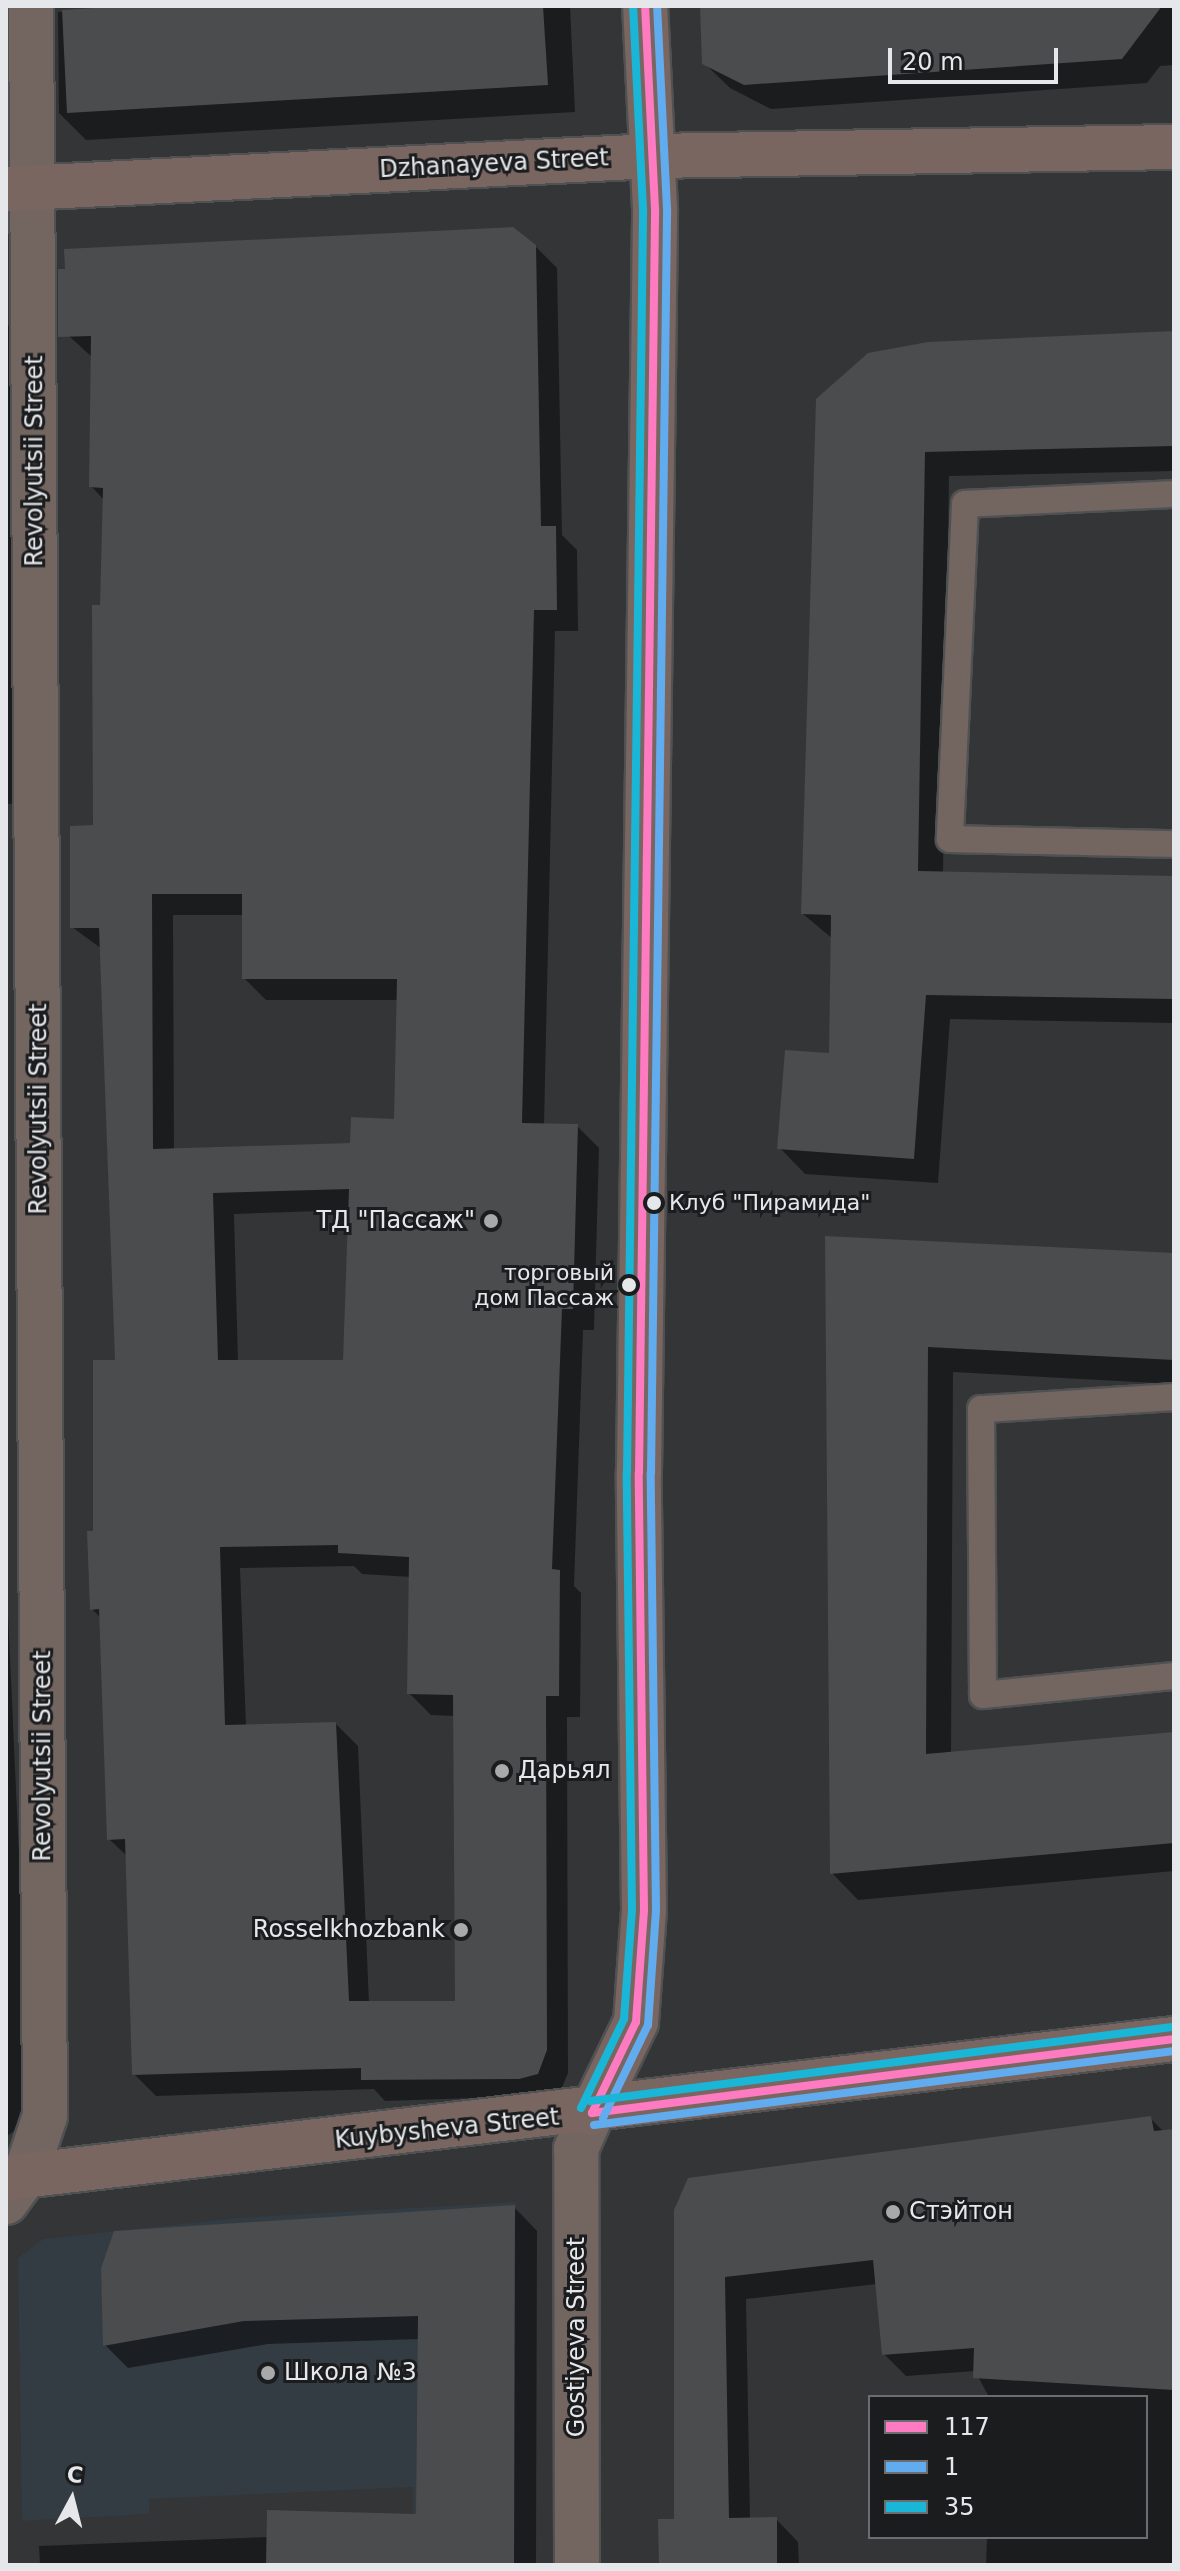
<!DOCTYPE html>
<meta charset="utf-8">
<style>
body{margin:0}
#map{position:relative;width:1180px;height:2571px;overflow:hidden;background:#333537;font-family:"DejaVu Sans",sans-serif}
div>[style]{position:absolute}
.built>*{inset:0;background:#333b43}
.shadow>*{inset:0;background:#0007}
.building>*{inset:0;background:#4a4c4d}
.roads{filter:drop-shadow(2px 0 #505153) drop-shadow(-2px 0 #505153) drop-shadow(0 2px #505153) drop-shadow(0 -2px #505153)}
.lane>*{height:26px;margin:-13px;padding:0 13px;transform-origin:13px;border-radius:13px;background:#736560}
.street>*{height:44px;margin:-22px;padding:0 22px;transform-origin:22px;border-radius:22px;background:#736560}
.secondary>*{height:44px;margin:-22px;padding:0 22px;transform-origin:22px;border-radius:22px;background:#7a6661}
.bus-1>*{height:8px;margin:-4px;padding:0 4px;transform-origin:4px;border-radius:4px;background:#fe7ac1}
.bus-2>*{height:8px;margin:-4px;padding:0 4px;transform-origin:4px;border-radius:4px;background:#60acee}
.bus-3>*{height:8px;margin:-4px;padding:0 4px;transform-origin:4px;border-radius:4px;background:#1ab6d8}
.dots>*{width:22px;height:22px;translate:-50% -50%;box-sizing:border-box;border:4px solid #1a1c1e;border-radius:50%}
span{translate:-50% -50%;white-space:nowrap;text-align:center;line-height:1.15;-webkit-text-stroke:6px #1a1c1e;paint-order:stroke}
.bus-label{font-size:22px;color:#e5e7ea}
.left{translate:0 -50%;text-align:left}
.right{translate:-100% -50%;text-align:right}
.street-label{font-size:24px;color:#e5e7ea}
.poi-label{font-size:24px;color:#e5e7ea}
.frame{position:absolute;inset:0;border:8px solid #e5e7ea;pointer-events:none}
.legend{position:absolute;left:868px;top:2395px;width:280px;height:144px;box-sizing:border-box;background:#1a1c1e;border:2px solid #6b6d70;margin:0;padding:10px 14px;list-style:none;font-size:24px;color:#e5e7ea}
.legend li{display:flex;align-items:center;gap:16px;height:40px}
.legend b{width:40px;border:2px solid #6b6d70}
.north{position:absolute;left:32px;top:2459px;width:80px;height:80px;-webkit-text-stroke:6px #1a1c1e;paint-order:stroke;rotate:7deg;font-size:22px;font-weight:700;line-height:32px;text-align:center;color:#e5e7ea}
.north::after{content:'';display:block;margin:auto;width:28px;height:36px;background:#e5e7ea;clip-path:polygon(50% 0,100% 100%,50% 72%,0 100%)}
.scale{position:absolute;left:888px;top:48px;width:170px;height:36px;box-sizing:border-box;border:4px solid #e5e7ea;border-top:0;padding-left:10px;font-size:24px;line-height:28px;white-space:nowrap;color:#e5e7ea;-webkit-text-stroke:6px #1a1c1e;paint-order:stroke}
</style>
<div id="map">
<div class="built">
<i style="clip-path:polygon(516px 2202px,515px 2565px,414px 2565px,413px 2487px,149px 2499px,149px 2514px,22px 2521px,18px 2258px,43px 2239px,237px 2218px)"></i>
</div>
<div class="shadow">
<i style="clip-path:polygon(6px 6px,34px 6px,27px 167px,6px 167px)"></i>
<i style="clip-path:polygon(129px 6px,570px 6px,575px 112px,86px 140px,59px 113px,58px 12px)"></i>
<i style="clip-path:polygon(702px 6px,1174px 6px,1174px 65px,1160px 66px,1147px 83px,771px 109px,730px 88px,704px 63px)"></i>
<i style="clip-path:polygon(evenodd,535px 246px,557px 268px,562px 535px,577px 550px,578px 631px,555px 631px,544px 1125px,577px 1126px,599px 1148px,594px 1330px,583px 1330px,574px 1586px,581px 1593px,580px 1717px,567px 1717px,568px 2073px,559px 2095px,385px 2101px,374px 2089px,156px 2096px,134px 2074px,128px 1857px,109px 1839px,101px 1618px,92px 1609px,117px 1362px,102px 949px,72px 927px,95px 827px,104px 500px,91px 486px,93px 358px,69px 336px,535px 246px,173px 915px,244px 915px,244px 978px,266px 1000px,398px 1000px,396px 1121px,352px 1145px,174px 1150px,173px 915px,535px 246px,350px 1210px,345px 1362px,238px 1362px,234px 1214px,350px 1210px,535px 246px,354px 1566px,362px 1574px,411px 1577px,409px 1693px,431px 1715px,455px 1716px,457px 2003px,369px 2003px,358px 1746px,336px 1724px,246px 1726px,240px 1568px,354px 1566px)"></i>
<i style="clip-path:polygon(6px 323px,24px 341px,27px 803px,6px 804px)"></i>
<i style="clip-path:polygon(1174px 332px,1174px 471px,949px 476px,943px 873px,1174px 878px,1174px 1023px,950px 1019px,938px 1183px,805px 1174px,780px 1148px,831px 1056px,833px 939px,803px 914px,818px 400px)"></i>
<i style="clip-path:polygon(827px 1239px,1174px 1255px,1174px 1384px,953px 1372px,951px 1754px,1174px 1734px,1174px 1871px,858px 1900px,832px 1873px)"></i>
<i style="clip-path:polygon(6px 1570px,31px 2118px,6px 2137px)"></i>
<i style="clip-path:polygon(1150px 2118px,1164px 2132px,1174px 2131px,1174px 2565px,986px 2565px,987px 2537px,1146px 2537px,1146px 2397px,989px 2397px,975px 2371px,906px 2376px,884px 2354px,877px 2284px,746px 2299px,750px 2520px,776px 2519px,798px 2542px,799px 2565px,661px 2565px,676px 2521px,676px 2211px)"></i>
<i style="clip-path:polygon(514px 2207px,537px 2231px,536px 2565px,40px 2565px,39px 2546px,268px 2537px,418px 2516px,419px 2339px,268px 2344px,128px 2368px,105px 2345px)"></i>
</div>
<div class="building">
<i style="clip-path:polygon(127px 6px,543px 6px,548px 85px,67px 113px,62px 10px)"></i>
<i style="clip-path:polygon(700px 6px,1162px 6px,1122px 59px,744px 85px,702px 64px)"></i>
<i style="clip-path:polygon(evenodd,513px 227px,536px 245px,541px 526px,556px 526px,557px 610px,534px 610px,522px 1123px,578px 1124px,573px 1309px,562px 1309px,552px 1569px,560px 1570px,559px 1696px,546px 1696px,547px 2050px,538px 2074px,519px 2079px,361px 2080px,361px 2068px,132px 2075px,125px 1839px,107px 1840px,99px 1609px,90px 1610px,87px 1531px,93px 1531px,93px 1360px,115px 1360px,99px 928px,70px 928px,70px 826px,93px 825px,92px 605px,100px 605px,103px 488px,89px 487px,91px 336px,58px 337px,58px 269px,65px 269px,64px 249px,513px 227px,152px 894px,242px 894px,242px 979px,397px 979px,394px 1119px,351px 1117px,350px 1143px,153px 1149px,152px 894px,513px 227px,349px 1189px,343px 1360px,218px 1360px,213px 1193px,349px 1189px,513px 227px,338px 1545px,338px 1553px,409px 1557px,407px 1694px,453px 1695px,455px 2001px,349px 2001px,336px 1722px,225px 1725px,220px 1547px,338px 1545px)"></i>
<i style="clip-path:polygon(1174px 331px,1174px 446px,925px 452px,918px 871px,1174px 876px,1174px 999px,926px 995px,914px 1159px,777px 1149px,785px 1050px,829px 1053px,831px 915px,801px 914px,816px 399px,868px 353px,928px 342px)"></i>
<i style="clip-path:polygon(825px 1236px,1174px 1253px,1174px 1360px,928px 1347px,926px 1754px,1174px 1732px,1174px 1843px,830px 1874px)"></i>
<i style="clip-path:polygon(1151px 2116px,1154px 2131px,1174px 2129px,1174px 2390px,973px 2378px,974px 2348px,882px 2355px,873px 2260px,725px 2277px,729px 2518px,777px 2517px,777px 2565px,659px 2565px,658px 2519px,674px 2519px,674px 2210px,688px 2178px)"></i>
<i style="clip-path:polygon(515px 2205px,514px 2565px,266px 2565px,267px 2510px,416px 2514px,418px 2316px,244px 2321px,103px 2346px,101px 2268px,114px 2231px)"></i>
</div>
<div class="roads">
<div class="lane">
<i style="left:1174px;top:494px;width:209px;rotate:177.3deg"></i>
<i style="left:965px;top:504px;width:335px;rotate:92.6deg"></i>
<i style="left:950px;top:839px;width:224px;rotate:1.3deg"></i>
<i style="left:1174px;top:1397px;width:193px;rotate:176.4deg"></i>
<i style="left:981px;top:1409px;width:286px;rotate:89.6deg"></i>
<i style="left:983px;top:1695px;width:192px;rotate:-5.7deg"></i>
</div>
<div class="street">
<i style="left:6px;top:2202px;width:32px;rotate:-54deg"></i>
<i style="left:25px;top:2176px;width:63px;rotate:-71.6deg"></i>
<i style="left:45px;top:2116px;width:2110px;rotate:-90.38deg"></i>
<i style="left:577px;top:2565px;width:416px;rotate:-90.1deg"></i>
<i style="left:576px;top:2149px;width:39px;rotate:-66deg"></i>
</div>
<div class="secondary">
<i style="left:6px;top:189px;width:648px;rotate:-2.92deg"></i>
<i style="left:653px;top:156px;width:521px;rotate:-0.99deg"></i>
<i style="left:592px;top:2113px;width:101px;rotate:-64.2deg"></i>
<i style="left:636px;top:2022px;width:112px;rotate:-85.9deg"></i>
<i style="left:644px;top:1910px;width:437px;rotate:-90.7deg"></i>
<i style="left:639px;top:1473px;width:1264px;rotate:-89.27deg"></i>
<i style="left:655px;top:209px;width:203px;rotate:-92.8deg"></i>
<i style="left:6px;top:2178px;width:1176px;rotate:-6.79deg"></i>
</div>
</div>
<div class="bus-1">
<i style="left:592px;top:2113px;width:101px;rotate:-64.2deg"></i>
<i style="left:636px;top:2022px;width:112px;rotate:-85.9deg"></i>
<i style="left:644px;top:1910px;width:437px;rotate:-90.7deg"></i>
<i style="left:639px;top:1473px;width:1264px;rotate:-89.27deg"></i>
<i style="left:655px;top:209px;width:203px;rotate:-92.8deg"></i>
<i style="left:592px;top:2113px;width:587px;rotate:-7.25deg"></i>
</div>
<div class="bus-2">
<i style="left:603px;top:2118px;width:103px;rotate:-64.2deg"></i>
<i style="left:648px;top:2025px;width:115px;rotate:-86deg"></i>
<i style="left:656px;top:1910px;width:437px;rotate:-90.7deg"></i>
<i style="left:651px;top:1473px;width:1264px;rotate:-89.27deg"></i>
<i style="left:667px;top:209px;width:203px;rotate:-92.8deg"></i>
<i style="left:594px;top:2125px;width:585px;rotate:-7.27deg"></i>
</div>
<div class="bus-3">
<i style="left:590px;top:2101px;width:587px;rotate:-7.25deg"></i>
<i style="left:581px;top:2108px;width:99px;rotate:-64.2deg"></i>
<i style="left:624px;top:2019px;width:109px;rotate:-85.8deg"></i>
<i style="left:632px;top:1910px;width:437px;rotate:-90.7deg"></i>
<i style="left:627px;top:1473px;width:1264px;rotate:-89.27deg"></i>
<i style="left:643px;top:209px;width:202px;rotate:-92.8deg"></i>
</div>
<div class="dots">
<i style="left:654px;top:1203px;background:#e5e7ea"></i>
<i style="left:491px;top:1221px;background:#a7a9ab"></i>
<i style="left:629px;top:1285px;background:#e5e7ea"></i>
<i style="left:502px;top:1771px;background:#a7a9ab"></i>
<i style="left:461px;top:1930px;background:#a7a9ab"></i>
<i style="left:893px;top:2212px;background:#a7a9ab"></i>
<i style="left:268px;top:2373px;background:#a7a9ab"></i>
</div>
<div class="bus-label">
<span class="left" style="left:669px;top:1203px">Клуб "Пирамида"</span>
<span class="right" style="left:614px;top:1285px">торговый<br>дом Пассаж</span>
</div>
<div class="street-label">
<span style="left:494px;top:164px;rotate:-3deg">Dzhanayeva Street</span>
<span style="left:35px;top:461px;rotate:-90deg">Revolyutsii Street</span>
<span style="left:39px;top:1109px;rotate:-90deg">Revolyutsii Street</span>
<span style="left:43px;top:1756px;rotate:-90deg">Revolyutsii Street</span>
<span style="left:447px;top:2129px;rotate:-6deg">Kuybysheva Street</span>
<span style="left:577px;top:2337px;rotate:-90deg">Gostiyeva Street</span>
</div>
<div class="poi-label">
<span class="right" style="left:475px;top:1221px">ТД "Пассаж"</span>
<span class="left" style="left:518px;top:1771px">Дарьял</span>
<span class="right" style="left:445px;top:1930px">Rosselkhozbank</span>
<span class="left" style="left:909px;top:2212px">Стэйтон</span>
<span class="left" style="left:284px;top:2373px">Школа №3</span>
</div>
<div class="frame"></div>
<ul class="legend">
<li><b style="height:10px;background:#fe7ac1"></b>117</li>
<li><b style="height:10px;background:#60acee"></b>1</li>
<li><b style="height:10px;background:#1ab6d8"></b>35</li>
</ul>
<div class="north">С</div>
<div class="scale">20 m</div>
</div>
